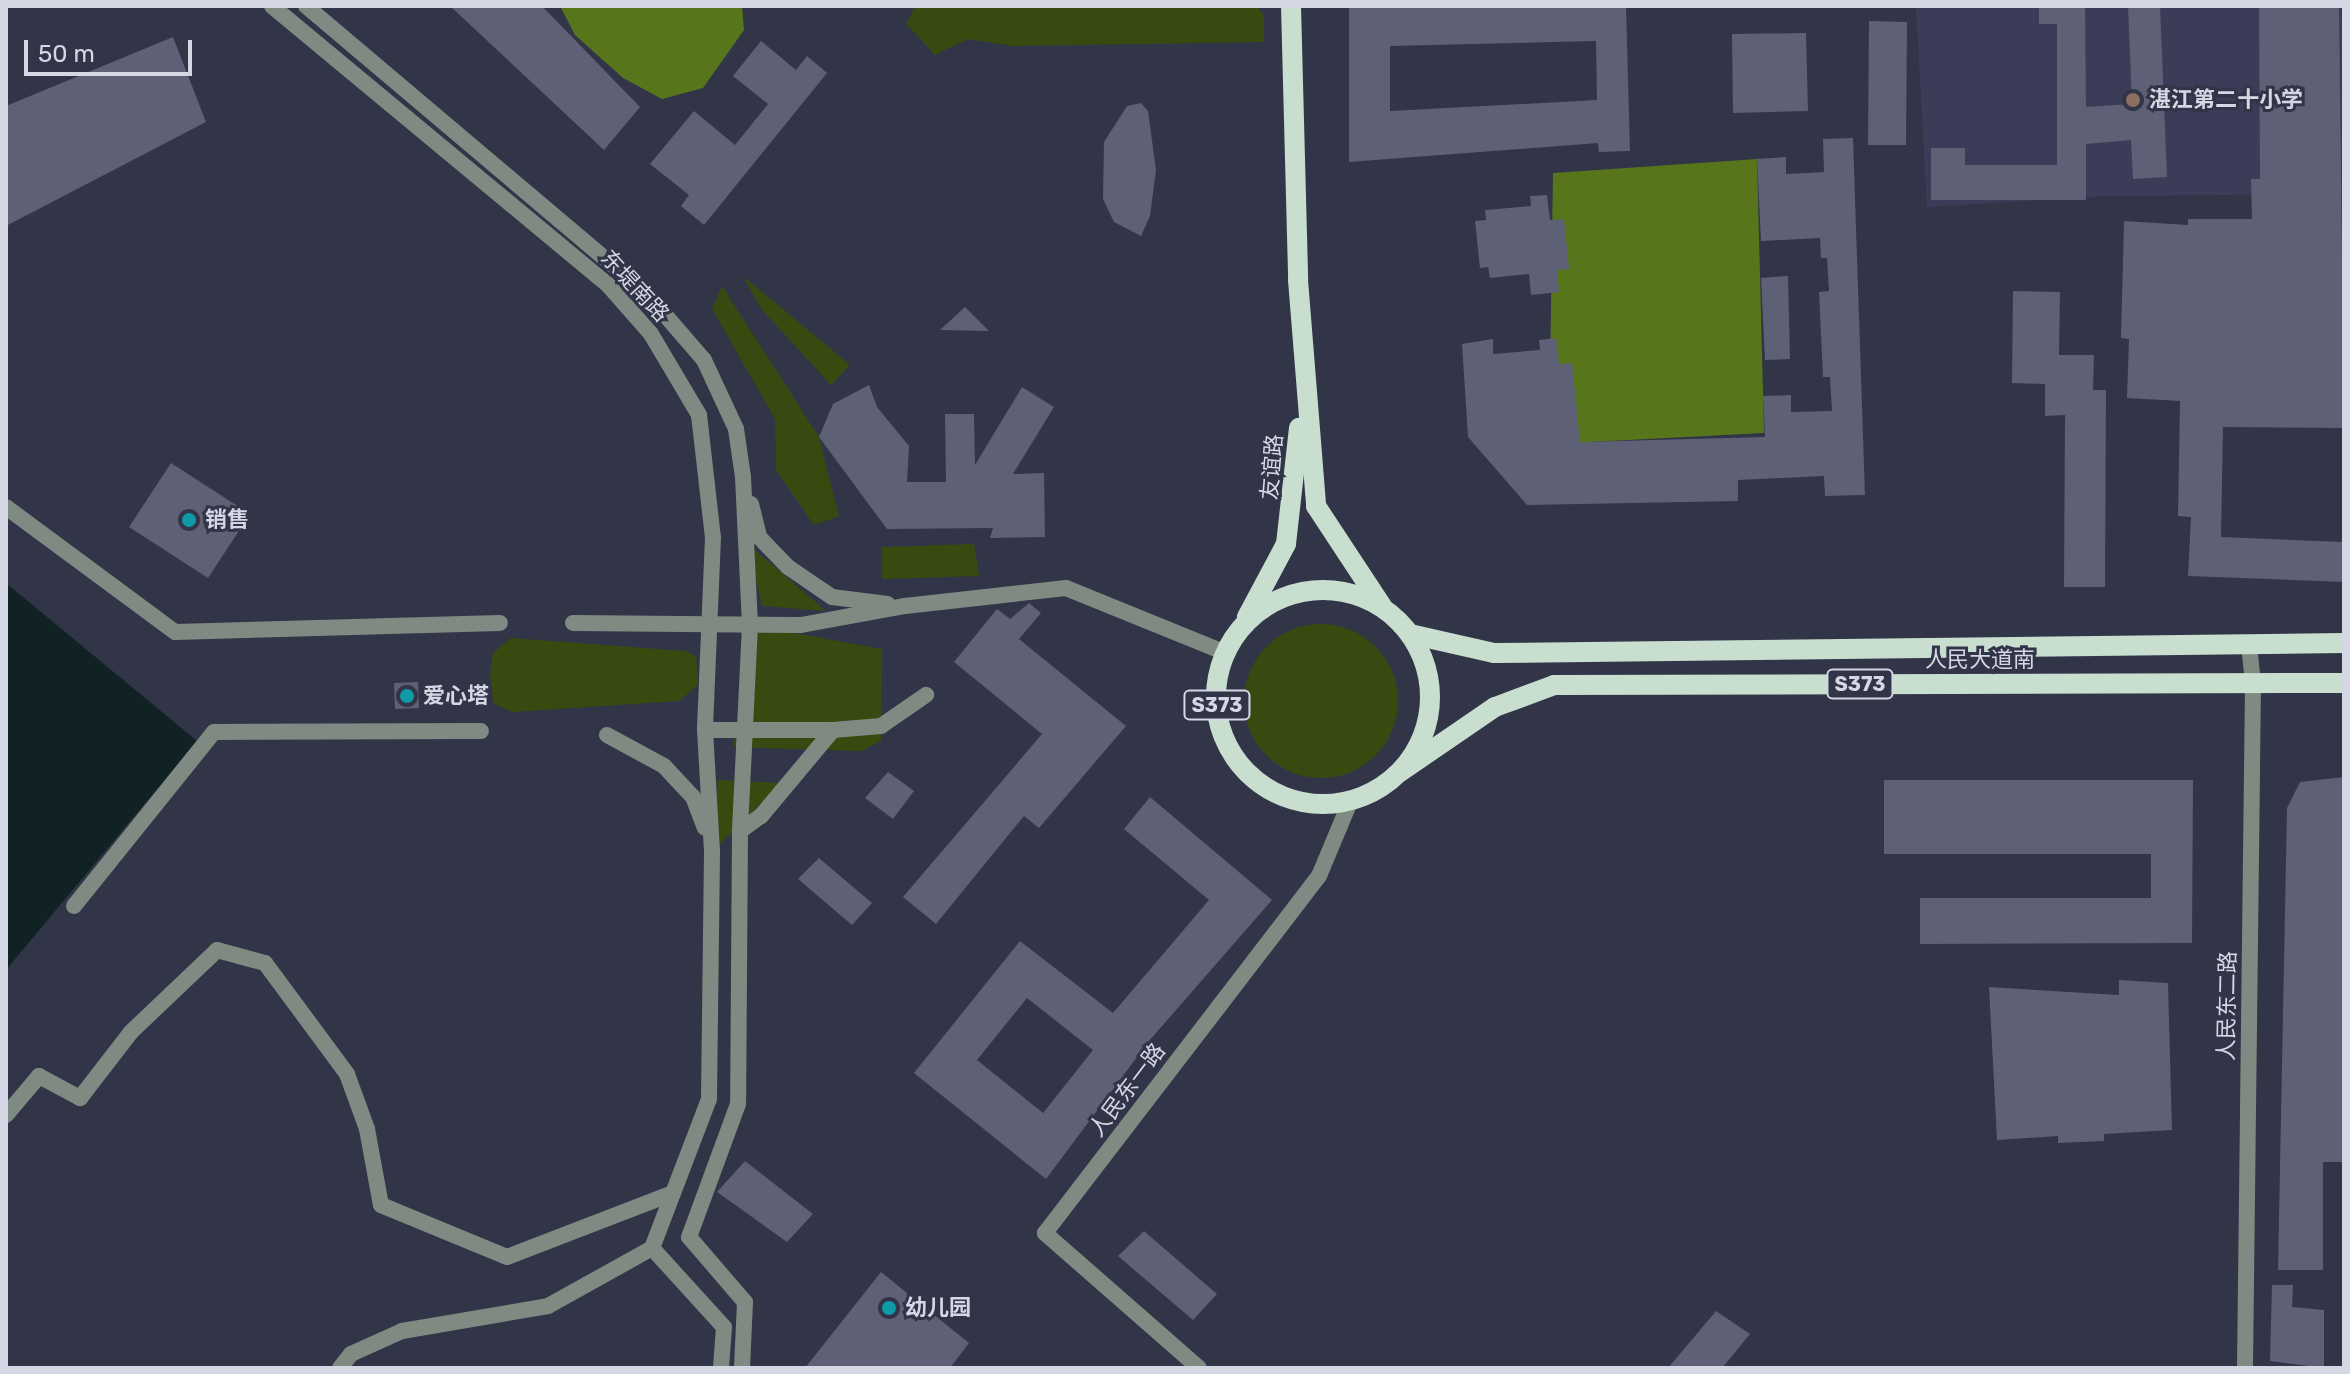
<!DOCTYPE html>
<meta charset="utf-8">
<style>
body{margin:0}
#map{position:relative;width:2350px;height:1374px;overflow:hidden;background:#323448;font-family:Rubik,"Noto Sans SC",sans-serif}
div>[style]{position:absolute}
.built>*{inset:0;background:#3b3d58}
.green>*{inset:0;background:#374b11}
.round{border-radius:50%}
.forest>*{inset:0;background:#57761b}
.water>*{inset:0;background:#102224}
.building>*{inset:0;background:#5e6076}
.minor>*{height:16px;margin:-8px;padding:0 8px;transform-origin:8px;border-radius:8px;background:#7f8a82}
.primary>*{height:20px;margin:-10px;padding:0 10px;transform-origin:10px;border-radius:10px;background:#c8decf}
.primary>.ring{margin:-10px;padding:0;box-sizing:content-box;background:none;border:20px solid #c8decf;border-radius:50%}
.dots>*{width:22px;height:22px;translate:-50% -50%;box-sizing:border-box;border:4px solid #323448;border-radius:50%}
span{translate:-50% -50%;white-space:nowrap;text-align:center;line-height:1.15;-webkit-text-stroke:6px #323448;paint-order:stroke}
.shield-label span{padding:2px 6px;background:#323448;border:2px solid;border-radius:6px;-webkit-text-stroke-width:0}
.shield-label{font-size:20px;color:#d5d7e4;font-weight:700}
.poi-label{font-size:22px;color:#d5d7e4;font-weight:700}
.left{translate:0 -50%;text-align:left}
.street-label{font-size:22px;color:#d5d7e4}
.frame{position:absolute;inset:0;border:8px solid #d5d7e4;pointer-events:none}
.scale{position:absolute;left:24px;top:40px;width:168px;height:36px;box-sizing:border-box;border:4px solid #d5d7e4;border-top:0;padding-left:10px;font-size:24px;line-height:28px;white-space:nowrap;color:#d5d7e4;-webkit-text-stroke:6px #323448;paint-order:stroke}
</style>
<div id="map">
<div class="built">
<i style="clip-path:polygon(1916px 6px,2344px 6px,2344px 194px,2106px 196px,1927px 207px)"></i>
</div>
<div class="green">
<i style="clip-path:polygon(915px 6px,1257px 6px,1264px 16px,1264px 42px,1013px 46px,968px 39px,935px 55px,906px 24px)"></i>
<i style="clip-path:polygon(743px 276px,850px 365px,831px 385px,761px 309px)"></i>
<i style="clip-path:polygon(722px 286px,819px 437px,839px 516px,814px 525px,776px 470px,775px 419px,712px 309px)"></i>
<i style="clip-path:polygon(747px 543px,826px 611px,762px 606px)"></i>
<i style="clip-path:polygon(974px 544px,979px 576px,882px 579px,882px 547px)"></i>
<i class="round" style="left:1244px;top:624px;width:154px;height:154px"></i>
<i style="clip-path:polygon(750px 625px,882px 649px,881px 741px,861px 751px,733px 747px)"></i>
<i style="clip-path:polygon(511px 638px,685px 651px,696px 656px,698px 685px,679px 701px,512px 712px,493px 703px,490px 674px,493px 653px)"></i>
<i style="clip-path:polygon(718px 780px,781px 783px,712px 852px)"></i>
</div>
<div class="forest">
<i style="clip-path:polygon(560px 6px,742px 6px,744px 30px,703px 88px,662px 99px,623px 78px,575px 35px)"></i>
<i style="clip-path:polygon(1757px 159px,1764px 433px,1549px 444px,1553px 173px)"></i>
</div>
<div class="water">
<i style="clip-path:polygon(6px 583px,197px 741px,6px 970px)"></i>
</div>
<div class="building">
<i style="clip-path:polygon(450px 6px,542px 6px,640px 107px,604px 150px)"></i>
<i style="clip-path:polygon(evenodd,1349px 6px,1626px 6px,1630px 151px,1599px 152px,1598px 143px,1349px 162px,1349px 6px,1596px 41px,1597px 100px,1390px 111px,1390px 46px,1596px 41px)"></i>
<i style="clip-path:polygon(2039px 6px,2085px 6px,2086px 107px,2132px 104px,2128px 6px,2160px 6px,2167px 177px,2133px 179px,2131px 140px,2086px 144px,2086px 200px,1931px 200px,1931px 148px,1965px 148px,1965px 165px,2057px 165px,2057px 24px,2039px 24px)"></i>
<i style="clip-path:polygon(2259px 6px,2339px 6px,2344px 428px,2223px 427px,2221px 537px,2344px 542px,2344px 582px,2188px 576px,2191px 517px,2178px 516px,2180px 401px,2127px 398px,2129px 339px,2121px 338px,2124px 221px,2188px 225px,2188px 219px,2252px 219px,2251px 179px,2260px 179px)"></i>
<i style="clip-path:polygon(1869px 21px,1907px 22px,1906px 145px,1868px 145px)"></i>
<i style="clip-path:polygon(1806px 33px,1808px 111px,1733px 113px,1732px 34px)"></i>
<i style="clip-path:polygon(173px 37px,206px 122px,6px 226px,6px 106px)"></i>
<i style="clip-path:polygon(761px 41px,796px 70px,807px 56px,827px 73px,704px 225px,681px 206px,689px 195px,650px 164px,694px 111px,735px 145px,768px 104px,733px 76px)"></i>
<i style="clip-path:polygon(1141px 103px,1148px 111px,1156px 170px,1150px 216px,1141px 236px,1114px 222px,1103px 199px,1104px 142px,1127px 106px)"></i>
<i style="clip-path:polygon(1853px 138px,1865px 495px,1825px 496px,1824px 476px,1738px 480px,1738px 501px,1527px 505px,1468px 437px,1462px 344px,1493px 339px,1493px 354px,1540px 350px,1539px 340px,1556px 338px,1559px 364px,1572px 363px,1580px 442px,1765px 437px,1763px 396px,1791px 395px,1791px 412px,1832px 411px,1830px 377px,1823px 377px,1819px 292px,1829px 291px,1827px 258px,1821px 258px,1820px 238px,1761px 241px,1757px 159px,1786px 157px,1786px 174px,1824px 172px,1823px 139px)"></i>
<i style="clip-path:polygon(1547px 195px,1550px 220px,1564px 219px,1569px 269px,1557px 270px,1559px 292px,1531px 295px,1529px 274px,1490px 278px,1488px 267px,1480px 268px,1475px 221px,1486px 220px,1485px 210px,1531px 206px,1530px 196px)"></i>
<i style="clip-path:polygon(1788px 276px,1790px 359px,1765px 360px,1761px 278px)"></i>
<i style="clip-path:polygon(2013px 291px,2060px 292px,2059px 355px,2094px 355px,2093px 390px,2106px 390px,2105px 587px,2064px 587px,2065px 415px,2045px 416px,2045px 384px,2012px 383px)"></i>
<i style="clip-path:polygon(965px 307px,989px 331px,940px 330px)"></i>
<i style="clip-path:polygon(869px 385px,877px 407px,909px 446px,907px 482px,946px 482px,945px 414px,974px 414px,975px 465px,1022px 387px,1054px 407px,1013px 474px,1044px 473px,1045px 537px,990px 538px,993px 528px,887px 529px,819px 437px,833px 404px)"></i>
<i style="clip-path:polygon(171px 463px,250px 514px,208px 578px,129px 527px)"></i>
<i style="clip-path:polygon(1029px 603px,1041px 613px,1019px 639px,1126px 726px,1039px 828px,1024px 816px,936px 924px,903px 897px,1042px 734px,954px 662px,997px 609px,1010px 619px)"></i>
<i style="clip-path:polygon(418px 682px,419px 708px,395px 709px,394px 683px)"></i>
<i style="clip-path:polygon(888px 772px,914px 791px,893px 819px,865px 798px)"></i>
<i style="clip-path:polygon(2344px 777px,2344px 1162px,2323px 1162px,2323px 1270px,2278px 1270px,2287px 808px,2300px 782px)"></i>
<i style="clip-path:polygon(1884px 780px,2193px 780px,2192px 943px,1920px 944px,1920px 898px,2151px 898px,2151px 854px,1884px 854px)"></i>
<i style="clip-path:polygon(evenodd,1150px 797px,1272px 900px,1149px 1041px,1046px 1179px,914px 1073px,1020px 941px,1113px 1013px,1209px 900px,1124px 829px,1150px 797px,1027px 998px,1093px 1050px,1043px 1113px,977px 1060px,1027px 998px)"></i>
<i style="clip-path:polygon(819px 858px,872px 903px,852px 925px,798px 879px)"></i>
<i style="clip-path:polygon(2119px 980px,2168px 983px,2172px 1130px,2104px 1134px,2104px 1141px,2058px 1143px,2058px 1136px,1997px 1140px,1989px 987px,2119px 995px)"></i>
<i style="clip-path:polygon(745px 1161px,813px 1214px,787px 1242px,717px 1192px)"></i>
<i style="clip-path:polygon(1144px 1231px,1217px 1294px,1193px 1320px,1118px 1256px)"></i>
<i style="clip-path:polygon(881px 1272px,969px 1343px,950px 1368px,805px 1368px)"></i>
<i style="clip-path:polygon(2272px 1285px,2293px 1285px,2292px 1307px,2324px 1310px,2324px 1368px,2270px 1361px)"></i>
<i style="clip-path:polygon(1716px 1311px,1750px 1334px,1722px 1368px,1668px 1368px)"></i>
</div>
<div class="minor">
<i style="left:272px;top:6px;width:437px;rotate:39.7deg"></i>
<i style="left:608px;top:285px;width:65px;rotate:48.7deg"></i>
<i style="left:651px;top:334px;width:94px;rotate:59.3deg"></i>
<i style="left:699px;top:415px;width:123px;rotate:83.5deg"></i>
<i style="left:713px;top:537px;width:193px;rotate:92.4deg"></i>
<i style="left:705px;top:730px;width:122px;rotate:86.7deg"></i>
<i style="left:712px;top:852px;width:247px;rotate:90.7deg"></i>
<i style="left:709px;top:1099px;width:160px;rotate:110.9deg"></i>
<i style="left:652px;top:1248px;width:107px;rotate:47.7deg"></i>
<i style="left:724px;top:1327px;width:41px;rotate:94.2deg"></i>
<i style="left:306px;top:6px;width:446px;rotate:40.2deg"></i>
<i style="left:647px;top:294px;width:87px;rotate:49.2deg"></i>
<i style="left:704px;top:360px;width:76px;rotate:65.1deg"></i>
<i style="left:736px;top:429px;width:49px;rotate:81.7deg"></i>
<i style="left:743px;top:477px;width:148px;rotate:87.3deg"></i>
<i style="left:750px;top:625px;width:206px;rotate:92.8deg"></i>
<i style="left:740px;top:831px;width:273px;rotate:90.4deg"></i>
<i style="left:738px;top:1104px;width:142px;rotate:110.2deg"></i>
<i style="left:689px;top:1237px;width:86px;rotate:49.3deg"></i>
<i style="left:745px;top:1302px;width:66px;rotate:92.6deg"></i>
<i style="left:751px;top:504px;width:34px;rotate:76deg"></i>
<i style="left:759px;top:537px;width:42px;rotate:46deg"></i>
<i style="left:788px;top:567px;width:53px;rotate:34.3deg"></i>
<i style="left:832px;top:597px;width:56px;rotate:7.1deg"></i>
<i style="left:6px;top:507px;width:210px;rotate:36.5deg"></i>
<i style="left:175px;top:632px;width:325px;rotate:-1.6deg"></i>
<i style="left:573px;top:623px;width:228px;rotate:0.5deg"></i>
<i style="left:801px;top:625px;width:106px;rotate:-10.4deg"></i>
<i style="left:905px;top:606px;width:162px;rotate:-6.4deg"></i>
<i style="left:1066px;top:588px;width:173px;rotate:22.1deg"></i>
<i style="left:705px;top:730px;width:128px"></i>
<i style="left:607px;top:735px;width:65px;rotate:28.5deg"></i>
<i style="left:664px;top:766px;width:42px;rotate:46.9deg"></i>
<i style="left:693px;top:797px;width:33px;rotate:69deg"></i>
<i style="left:740px;top:831px;width:26px;rotate:-36deg"></i>
<i style="left:761px;top:816px;width:112px;rotate:-50.1deg"></i>
<i style="left:833px;top:730px;width:48px;rotate:-4.8deg"></i>
<i style="left:881px;top:726px;width:55px;rotate:-34.6deg"></i>
<i style="left:74px;top:906px;width:223px;rotate:-51.2deg"></i>
<i style="left:214px;top:732px;width:267px;rotate:-0.2deg"></i>
<i style="left:6px;top:1115px;width:51px;rotate:-49.8deg"></i>
<i style="left:39px;top:1076px;width:47px;rotate:28.2deg"></i>
<i style="left:80px;top:1098px;width:83px;rotate:-52.3deg"></i>
<i style="left:131px;top:1032px;width:119px;rotate:-43.6deg"></i>
<i style="left:217px;top:950px;width:50px;rotate:15.2deg"></i>
<i style="left:265px;top:963px;width:138px;rotate:53.5deg"></i>
<i style="left:347px;top:1074px;width:59px;rotate:70deg"></i>
<i style="left:367px;top:1129px;width:77px;rotate:79.6deg"></i>
<i style="left:381px;top:1205px;width:136px;rotate:22.4deg"></i>
<i style="left:507px;top:1257px;width:178px;rotate:-21.1deg"></i>
<i style="left:340px;top:1368px;width:18px;rotate:-52deg"></i>
<i style="left:351px;top:1354px;width:56px;rotate:-24.3deg"></i>
<i style="left:402px;top:1331px;width:148px;rotate:-9.7deg"></i>
<i style="left:548px;top:1306px;width:119px;rotate:-29.1deg"></i>
<i style="left:1199px;top:1368px;width:205px;rotate:-138.8deg"></i>
<i style="left:1045px;top:1233px;width:450px;rotate:-52.5deg"></i>
<i style="left:1319px;top:876px;width:80px;rotate:-67.3deg"></i>
<i style="left:2245px;top:1368px;width:685px;rotate:-89.33deg"></i>
<i style="left:2253px;top:683px;width:39px;rotate:-96deg"></i>
</div>
<div class="primary">
<i style="left:1291px;top:6px;width:274px;rotate:88.5deg"></i>
<i style="left:1298px;top:280px;width:227px;rotate:85.4deg"></i>
<i style="left:1316px;top:506px;width:120px;rotate:56.6deg"></i>
<i class="ring" style="left:1216px;top:590px;width:194px;height:194px"></i>
<i style="left:1247px;top:617px;width:83px;rotate:-61.9deg"></i>
<i style="left:1286px;top:544px;width:117px;rotate:-83.6deg"></i>
<i style="left:1410px;top:634px;width:86px;rotate:12.7deg"></i>
<i style="left:1494px;top:653px;width:850px;rotate:-0.67deg"></i>
<i style="left:1400px;top:772px;width:115px;rotate:-34.4deg"></i>
<i style="left:1495px;top:707px;width:63px;rotate:-20.4deg"></i>
<i style="left:1554px;top:685px;width:790px;rotate:-0.15deg"></i>
</div>
<div class="dots">
<i style="left:2133px;top:100px;background:#8d6e63"></i>
<i style="left:189px;top:520px;background:#0f9aa8"></i>
<i style="left:407px;top:696px;background:#0f9aa8"></i>
<i style="left:889px;top:1308px;background:#0f9aa8"></i>
</div>
<div class="shield-label">
<span style="left:1860px;top:684px">S373</span>
<span style="left:1217px;top:705px">S373</span>
</div>
<div class="poi-label">
<span class="left" style="left:2149px;top:100px">湛江第二十小学</span>
<span class="left" style="left:205px;top:520px">销售</span>
<span class="left" style="left:423px;top:696px">爱心塔</span>
<span class="left" style="left:905px;top:1308px">幼儿园</span>
</div>
<div class="street-label">
<span style="left:635px;top:286px;rotate:47deg">东堤南路</span>
<span style="left:1272px;top:467px;rotate:-85deg">友谊路</span>
<span style="left:1980px;top:660px">人民大道南</span>
<span style="left:2227px;top:1006px;rotate:-89deg">人民东二路</span>
<span style="left:1127px;top:1090px;rotate:-53deg">人民东一路</span>
</div>
<div class="frame"></div>
<div class="scale">50 m</div>
</div>
